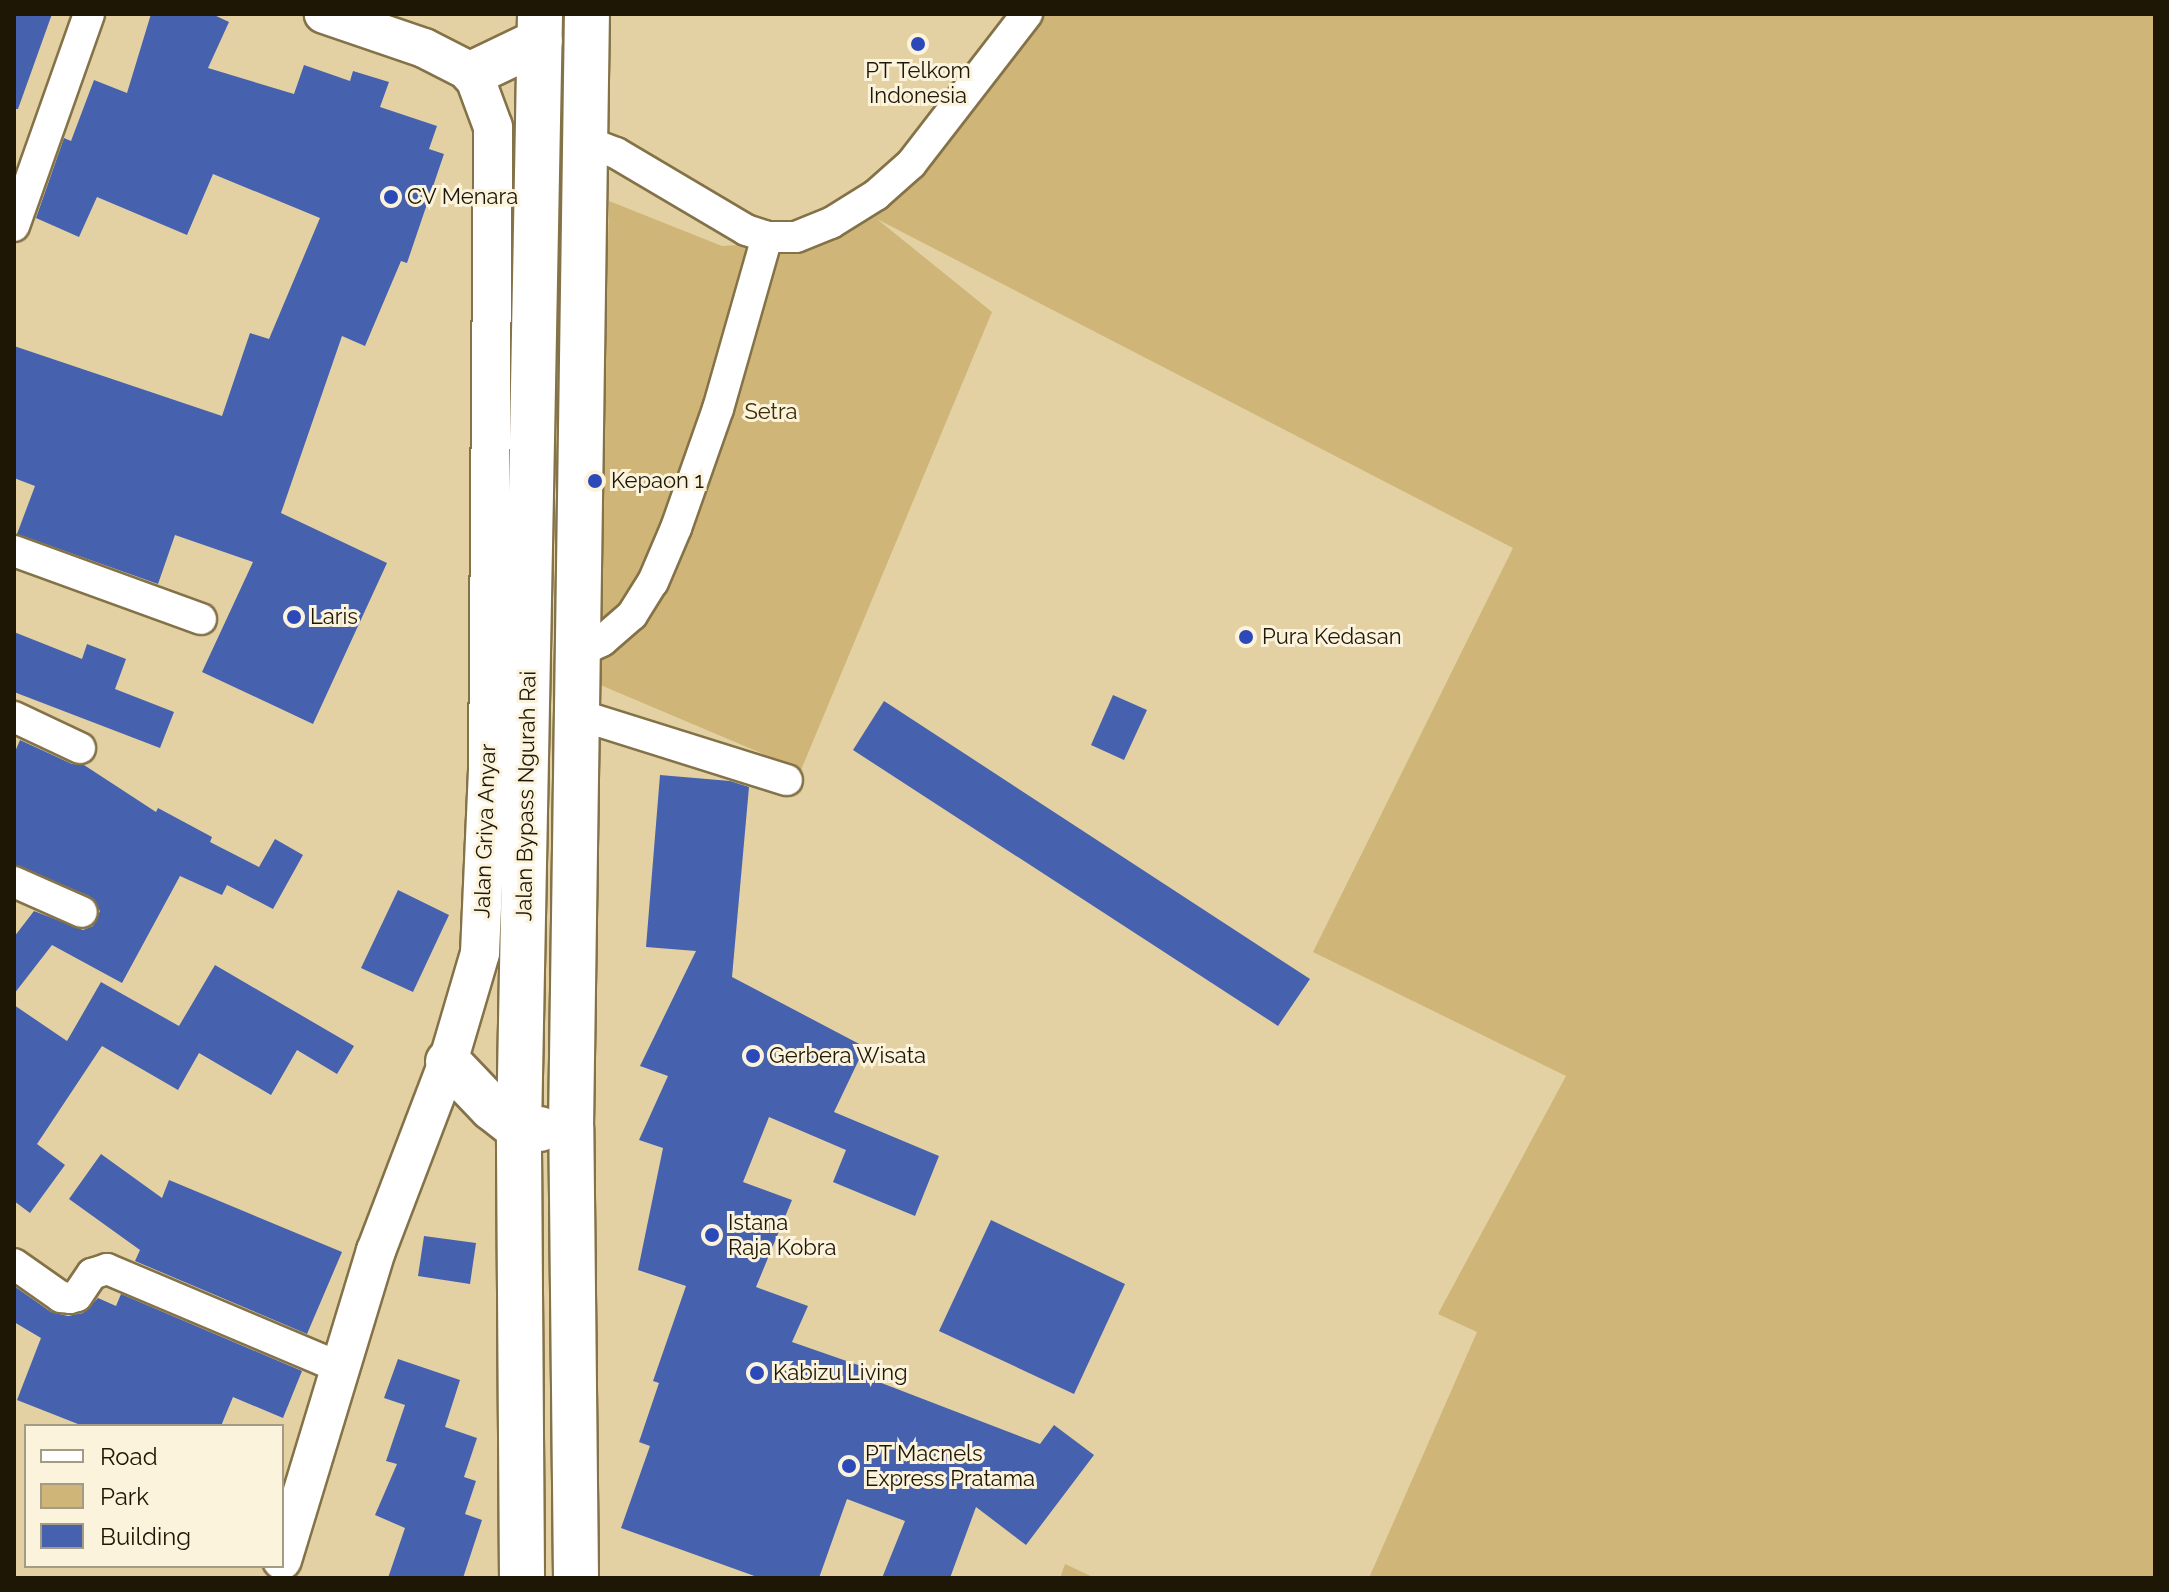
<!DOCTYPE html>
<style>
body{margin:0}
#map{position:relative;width:2169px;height:1592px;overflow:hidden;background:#e4d1a3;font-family:Raleway,sans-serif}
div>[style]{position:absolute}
.green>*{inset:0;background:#cfb577}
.building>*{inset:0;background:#4661ae}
.roads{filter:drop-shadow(2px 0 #847248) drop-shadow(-2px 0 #847248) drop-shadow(0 2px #847248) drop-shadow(0 -2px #847248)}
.minor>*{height:30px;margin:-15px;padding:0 15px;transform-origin:15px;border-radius:15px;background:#fff}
.tertiary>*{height:38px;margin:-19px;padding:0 19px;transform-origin:19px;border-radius:19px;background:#fff}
.trunk>*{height:44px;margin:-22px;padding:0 22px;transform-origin:22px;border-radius:22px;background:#fff}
.dots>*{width:22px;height:22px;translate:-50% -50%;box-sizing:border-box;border:4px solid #fcf3dc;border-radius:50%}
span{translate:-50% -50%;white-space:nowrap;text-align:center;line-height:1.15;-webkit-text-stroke:6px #fcf3dc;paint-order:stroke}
.poi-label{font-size:22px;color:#1e1706}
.left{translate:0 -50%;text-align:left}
.park-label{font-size:22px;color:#3c2c00}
.street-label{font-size:22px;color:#1e1706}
.frame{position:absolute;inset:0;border:16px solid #1e1706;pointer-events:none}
.legend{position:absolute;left:24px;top:1424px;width:260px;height:144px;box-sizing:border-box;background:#fcf3dc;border:2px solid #a39b86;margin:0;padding:10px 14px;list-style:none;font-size:24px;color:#1e1706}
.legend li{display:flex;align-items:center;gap:16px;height:40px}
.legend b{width:40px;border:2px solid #a39b86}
</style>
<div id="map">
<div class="green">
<i style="clip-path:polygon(1031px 14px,2155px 14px,2155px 1578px,1369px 1578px,1477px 1332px,1438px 1314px,1566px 1076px,1313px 952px,1513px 548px,877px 219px,992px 312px,801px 770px,598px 684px,609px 201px,722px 246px,788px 242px,871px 216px)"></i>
<i style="clip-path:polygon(1065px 1564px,1095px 1578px,1060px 1578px)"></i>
</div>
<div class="building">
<i style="clip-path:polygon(14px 14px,52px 14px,18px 109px,14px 109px)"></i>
<i style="clip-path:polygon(151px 14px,212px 14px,229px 22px,208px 68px,294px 94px,304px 65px,350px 81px,353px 71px,389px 82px,380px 107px,437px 126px,429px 149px,444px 154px,407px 263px,401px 261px,365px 346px,342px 336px,281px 513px,387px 563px,313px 724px,202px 672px,253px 562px,175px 535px,158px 584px,17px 534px,35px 486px,14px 478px,14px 346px,222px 416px,250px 333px,269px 339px,320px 218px,213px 174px,187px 235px,97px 197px,79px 237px,36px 218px,64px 138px,71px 141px,94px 80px,127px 93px)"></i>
<i style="clip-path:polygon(14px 632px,82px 659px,87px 644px,126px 659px,115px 689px,174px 712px,160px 748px,14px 692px)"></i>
<i style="clip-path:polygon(1113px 695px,1147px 710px,1124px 760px,1091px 745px)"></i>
<i style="clip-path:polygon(884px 701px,1310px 979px,1278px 1026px,853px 750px)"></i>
<i style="clip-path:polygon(20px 740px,72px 764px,84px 765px,156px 812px,158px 808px,212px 837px,210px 842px,259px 867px,275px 839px,303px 855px,273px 909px,227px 885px,222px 895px,180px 876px,122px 983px,52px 945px,14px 994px,14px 937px,34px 911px,83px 930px,93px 926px,100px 911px,89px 896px,14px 864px,14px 754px)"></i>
<i style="clip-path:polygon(660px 775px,730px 781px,749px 787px,732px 977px,865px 1047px,834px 1112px,939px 1156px,915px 1216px,833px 1182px,846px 1150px,769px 1117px,743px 1182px,792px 1200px,756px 1287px,808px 1306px,792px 1342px,861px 1366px,858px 1374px,1040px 1444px,1054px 1425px,1094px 1455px,1026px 1545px,976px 1507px,950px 1578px,882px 1578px,905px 1521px,847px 1499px,819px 1578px,760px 1578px,621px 1528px,650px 1446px,639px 1442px,659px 1383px,653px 1381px,686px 1286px,638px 1270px,663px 1148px,639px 1140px,668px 1076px,640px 1066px,696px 951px,646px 947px)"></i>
<i style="clip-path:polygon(398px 890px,449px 915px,413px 992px,361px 968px)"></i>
<i style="clip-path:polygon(215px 965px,354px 1046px,337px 1074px,297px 1050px,271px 1095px,199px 1053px,178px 1090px,102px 1046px,37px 1144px,65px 1165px,30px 1213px,14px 1201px,14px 1005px,67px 1041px,101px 982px,179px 1026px)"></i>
<i style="clip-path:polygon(101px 1154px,162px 1198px,169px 1180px,342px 1252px,307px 1334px,135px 1261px,140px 1250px,69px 1199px)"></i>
<i style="clip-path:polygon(991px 1220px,1125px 1284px,1074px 1394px,939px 1331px)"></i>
<i style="clip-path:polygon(424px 1236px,476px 1243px,470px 1284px,418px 1276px)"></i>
<i style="clip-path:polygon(14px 1286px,51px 1312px,68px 1316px,83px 1313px,98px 1298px,116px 1306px,121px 1294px,302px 1371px,283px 1418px,233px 1397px,221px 1426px,83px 1426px,17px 1400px,41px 1338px,14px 1322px)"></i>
<i style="clip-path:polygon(398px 1359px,460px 1380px,445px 1427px,477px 1438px,464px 1477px,476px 1481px,465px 1514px,482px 1520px,463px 1578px,388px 1578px,405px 1528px,375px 1515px,397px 1464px,386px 1461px,405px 1405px,384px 1398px)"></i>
</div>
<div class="roads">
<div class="minor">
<i style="left:587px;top:142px;width:31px;rotate:21deg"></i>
<i style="left:616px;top:153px;width:151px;rotate:30.6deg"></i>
<i style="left:746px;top:230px;width:22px;rotate:18deg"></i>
<i style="left:767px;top:237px;width:29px"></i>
<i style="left:796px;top:237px;width:38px;rotate:-22deg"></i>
<i style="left:831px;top:223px;width:53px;rotate:-31.9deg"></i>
<i style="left:876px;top:195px;width:47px;rotate:-41.5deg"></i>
<i style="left:911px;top:164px;width:190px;rotate:-52.3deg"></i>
<i style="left:14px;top:226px;width:225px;rotate:-70.5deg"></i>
<i style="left:14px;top:551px;width:199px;rotate:20deg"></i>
<i style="left:577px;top:653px;width:28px;rotate:-26deg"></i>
<i style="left:602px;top:641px;width:40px;rotate:-41deg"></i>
<i style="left:632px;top:615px;width:39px;rotate:-58deg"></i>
<i style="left:653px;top:582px;width:59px;rotate:-66.9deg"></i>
<i style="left:676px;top:528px;width:126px;rotate:-70.6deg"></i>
<i style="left:718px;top:409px;width:179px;rotate:-74.1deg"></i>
<i style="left:576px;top:714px;width:221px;rotate:17.4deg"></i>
<i style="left:14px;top:717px;width:73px;rotate:25.2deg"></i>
<i style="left:14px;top:882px;width:74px;rotate:23.8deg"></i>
<i style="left:14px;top:1264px;width:57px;rotate:35.1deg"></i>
<i style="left:61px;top:1297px;width:9px;rotate:6deg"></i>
<i style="left:70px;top:1298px;width:7px;rotate:-16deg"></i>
<i style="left:77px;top:1296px;width:27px;rotate:-56deg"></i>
<i style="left:92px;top:1274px;width:16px;rotate:-18deg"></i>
<i style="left:107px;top:1269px;width:252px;rotate:22.9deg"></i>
</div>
<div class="tertiary">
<i style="left:282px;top:1560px;width:323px;rotate:-73.1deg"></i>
<i style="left:376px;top:1251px;width:202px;rotate:-69.1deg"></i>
<i style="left:448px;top:1062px;width:114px;rotate:-73.6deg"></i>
<i style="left:480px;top:953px;width:183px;rotate:-87.5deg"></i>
<i style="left:488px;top:770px;width:643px;rotate:-89.55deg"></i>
<i style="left:493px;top:127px;width:58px;rotate:-110.3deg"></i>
<i style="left:473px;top:73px;width:55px;rotate:-153deg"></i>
<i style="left:424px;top:48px;width:106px;rotate:-161.2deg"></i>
</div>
<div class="trunk">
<i style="left:473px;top:73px;width:74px;rotate:-25.5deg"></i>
<i style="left:448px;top:1062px;width:64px;rotate:46.3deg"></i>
<i style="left:492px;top:1108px;width:34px;rotate:38deg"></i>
<i style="left:519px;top:1129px;width:21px"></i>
<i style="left:522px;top:1578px;width:449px;rotate:-90.4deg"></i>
<i style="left:519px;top:1129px;width:1115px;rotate:-88.92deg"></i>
<i style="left:576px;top:1578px;width:450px;rotate:-90.6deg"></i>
<i style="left:571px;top:1128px;width:1114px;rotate:-89.18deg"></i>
</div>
</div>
<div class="dots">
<i style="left:918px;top:44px;background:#2c49b9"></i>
<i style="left:391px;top:197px;background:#2c49b9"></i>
<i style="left:595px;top:481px;background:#2c49b9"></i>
<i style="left:294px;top:617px;background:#2c49b9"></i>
<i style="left:1246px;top:637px;background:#2c49b9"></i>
<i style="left:753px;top:1056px;background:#2c49b9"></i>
<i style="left:712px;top:1235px;background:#2c49b9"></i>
<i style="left:757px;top:1373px;background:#2c49b9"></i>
<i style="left:849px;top:1466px;background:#2c49b9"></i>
</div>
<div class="poi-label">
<span style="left:918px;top:83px">PT Telkom<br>Indonesia</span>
<span class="left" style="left:407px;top:197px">CV Menara</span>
<span class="left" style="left:611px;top:481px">Kepaon 1</span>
<span class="left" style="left:310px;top:617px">Laris</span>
<span class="left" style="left:1262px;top:637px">Pura Kedasan</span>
<span class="left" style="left:769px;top:1056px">Gerbera Wisata</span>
<span class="left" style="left:728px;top:1235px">Istana<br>Raja Kobra</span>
<span class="left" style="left:773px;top:1373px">Kabizu Living</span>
<span class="left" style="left:865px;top:1466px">PT Macnels<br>Express Pratama</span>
</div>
<div class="park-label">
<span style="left:771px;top:412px">Setra</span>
</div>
<div class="street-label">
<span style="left:526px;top:796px;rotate:-89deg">Jalan Bypass Ngurah Rai</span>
<span style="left:485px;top:831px;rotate:-88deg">Jalan Griya Anyar</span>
</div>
<div class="frame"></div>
<ul class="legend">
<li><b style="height:10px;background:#fff"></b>Road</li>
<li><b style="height:22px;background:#cfb577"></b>Park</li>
<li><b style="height:22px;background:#4661ae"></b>Building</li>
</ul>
</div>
